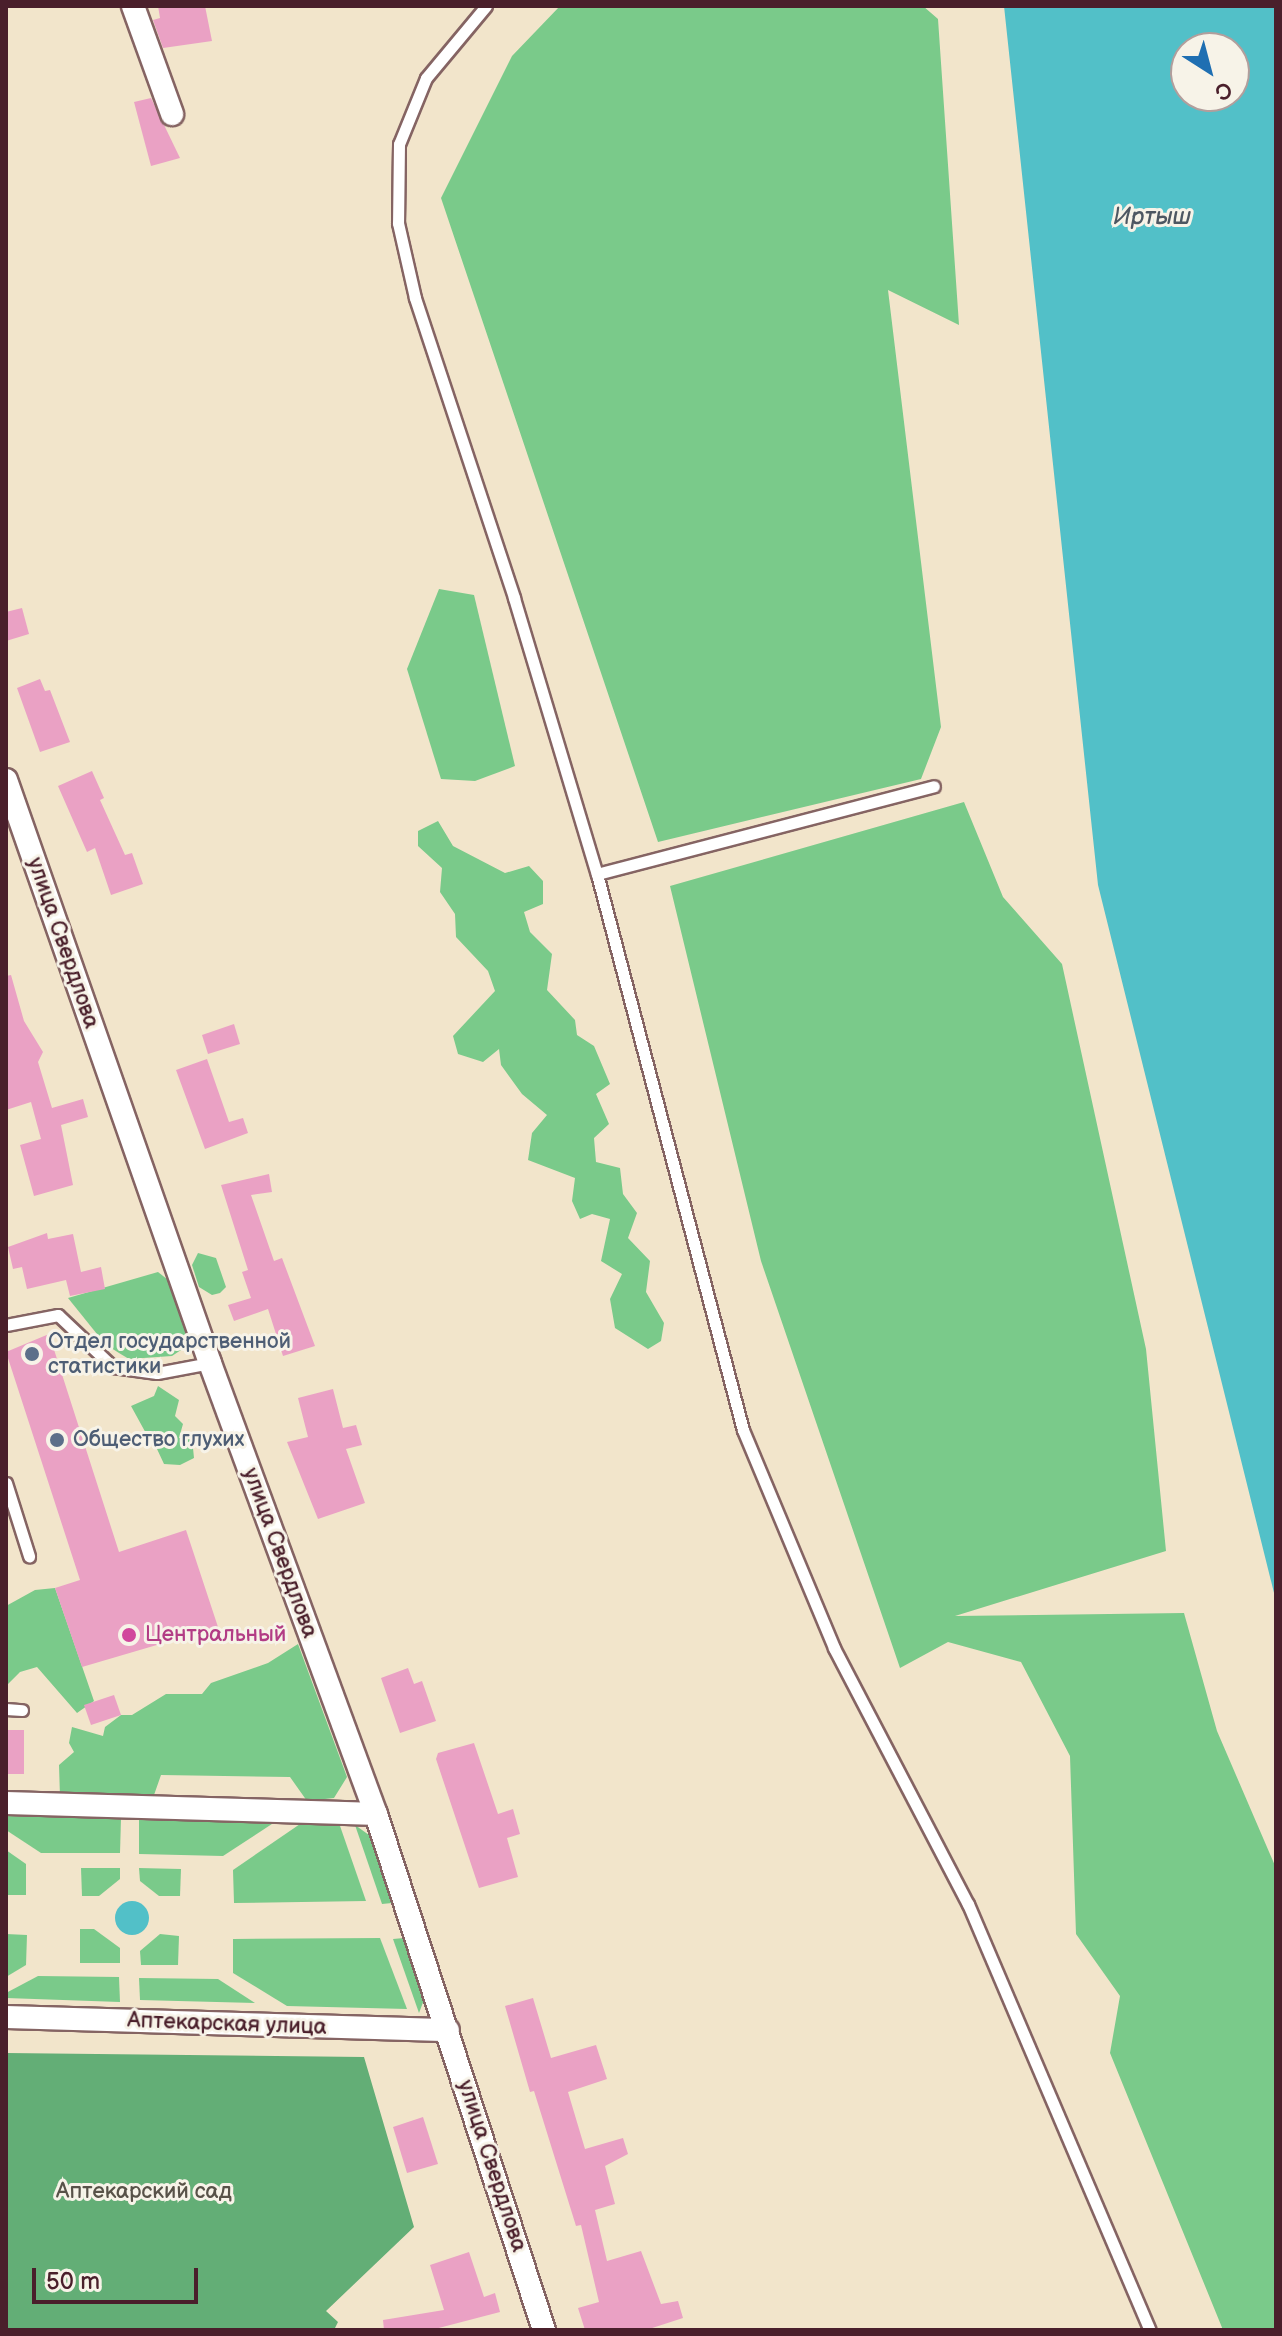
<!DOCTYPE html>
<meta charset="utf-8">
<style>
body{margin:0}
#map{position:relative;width:1282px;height:2336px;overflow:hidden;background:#f2e5cb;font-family:"Balsamiq Sans",sans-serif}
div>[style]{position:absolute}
.green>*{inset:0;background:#7aca8a}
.forest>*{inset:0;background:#63ae76}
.water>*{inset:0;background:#52c0c8}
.round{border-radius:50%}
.building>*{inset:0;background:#eaa1c4}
.roads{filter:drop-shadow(2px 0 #856463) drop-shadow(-2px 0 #856463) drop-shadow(0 2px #856463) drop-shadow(0 -2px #856463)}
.service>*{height:11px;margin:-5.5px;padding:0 5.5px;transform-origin:5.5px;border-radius:5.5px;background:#fff}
.minor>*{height:22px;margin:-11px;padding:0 11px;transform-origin:11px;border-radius:11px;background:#fff}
.dots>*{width:22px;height:22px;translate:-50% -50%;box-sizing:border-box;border:4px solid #f7f3e8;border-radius:50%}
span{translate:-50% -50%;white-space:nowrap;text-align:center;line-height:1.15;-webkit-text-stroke:6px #f7f3e8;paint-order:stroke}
.street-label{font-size:22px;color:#4a1f2b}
.service-label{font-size:22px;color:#4e5e75}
.left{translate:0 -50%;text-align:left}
.hotel-label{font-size:22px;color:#b23c85}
.park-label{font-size:22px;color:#585248}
.water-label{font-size:24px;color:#4d5762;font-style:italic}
.frame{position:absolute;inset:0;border:8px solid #4a1f2b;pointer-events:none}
.north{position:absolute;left:1170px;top:32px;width:80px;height:80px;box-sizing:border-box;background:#f7f3e8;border:2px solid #b29e9c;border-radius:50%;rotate:144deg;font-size:22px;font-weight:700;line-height:32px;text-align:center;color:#4a1f2b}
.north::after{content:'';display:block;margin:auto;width:28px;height:36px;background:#1f6fb2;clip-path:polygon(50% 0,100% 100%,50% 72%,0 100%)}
.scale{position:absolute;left:32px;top:2268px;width:166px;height:36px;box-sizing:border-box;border:4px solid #4a1f2b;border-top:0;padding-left:10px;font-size:24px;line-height:28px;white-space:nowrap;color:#4a1f2b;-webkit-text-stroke:6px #f7f3e8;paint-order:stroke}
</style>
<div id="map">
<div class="green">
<i style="clip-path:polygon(560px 6px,923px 6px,938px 19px,959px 325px,888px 290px,941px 727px,921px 779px,658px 842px,441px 198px,512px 56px)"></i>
<i style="clip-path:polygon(439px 589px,474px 595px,515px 766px,475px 781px,441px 779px,407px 669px)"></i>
<i style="clip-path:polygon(964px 802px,1003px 897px,1062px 964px,1146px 1349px,1166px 1551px,955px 1616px,1184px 1613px,1217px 1731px,1276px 1868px,1276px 2330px,1223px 2330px,1110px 2053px,1120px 1996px,1076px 1934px,1070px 1756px,1021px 1662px,948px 1642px,900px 1668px,761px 1261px,670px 886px)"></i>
<i style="clip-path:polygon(438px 821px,453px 846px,505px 873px,529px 866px,543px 881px,543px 904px,524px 912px,530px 932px,552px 954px,547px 990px,575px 1020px,577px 1035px,594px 1046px,610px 1084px,596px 1094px,609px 1124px,594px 1138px,596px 1162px,620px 1168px,623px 1194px,637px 1213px,628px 1238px,650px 1261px,646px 1292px,664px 1323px,661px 1341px,648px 1349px,615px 1328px,610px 1299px,622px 1274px,601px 1261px,610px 1219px,592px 1214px,580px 1219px,572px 1201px,575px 1178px,528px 1160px,532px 1133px,547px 1115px,522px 1094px,501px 1065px,499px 1049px,483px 1062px,458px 1054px,453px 1036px,495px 991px,488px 971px,456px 937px,455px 914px,440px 892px,442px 868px,418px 846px,418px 831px)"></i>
<i style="clip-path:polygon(198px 1253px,216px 1258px,226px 1287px,220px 1293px,212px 1295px,199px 1287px,192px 1265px)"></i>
<i style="clip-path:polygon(158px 1272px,172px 1283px,193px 1342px,172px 1356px,129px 1359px,119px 1353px,105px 1344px,68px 1298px)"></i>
<i style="clip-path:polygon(158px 1386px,179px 1400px,175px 1416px,183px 1424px,179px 1438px,192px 1438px,194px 1458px,180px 1465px,164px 1464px,157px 1449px,160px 1441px,148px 1437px,131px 1406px,154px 1396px)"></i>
<i style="clip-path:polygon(55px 1588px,94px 1701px,77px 1713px,37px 1667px,20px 1672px,6px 1686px,6px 1606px,35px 1590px)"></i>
<i style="clip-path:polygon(298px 1644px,347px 1777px,334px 1798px,307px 1801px,290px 1777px,161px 1775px,154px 1795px,60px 1797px,59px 1765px,74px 1752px,69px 1743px,72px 1727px,103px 1736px,105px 1727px,121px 1715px,132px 1715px,166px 1694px,202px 1694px,211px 1683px,268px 1663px)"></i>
<i style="clip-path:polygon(6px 1816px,121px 1818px,120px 1853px,41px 1853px,6px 1830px)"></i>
<i style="clip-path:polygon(139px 1820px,275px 1822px,223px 1856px,139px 1854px)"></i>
<i style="clip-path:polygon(303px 1822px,339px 1823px,366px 1901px,234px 1903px,233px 1870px)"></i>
<i style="clip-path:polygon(355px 1825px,369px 1835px,392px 1903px,382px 1904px)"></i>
<i style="clip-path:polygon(6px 1850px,26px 1864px,26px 1895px,6px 1895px)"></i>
<i style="clip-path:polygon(81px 1868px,120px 1868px,120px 1879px,99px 1896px,82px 1896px)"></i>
<i style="clip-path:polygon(139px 1868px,181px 1869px,180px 1896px,159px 1896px,140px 1881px)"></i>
<i style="clip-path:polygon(80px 1929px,94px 1929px,120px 1948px,120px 1963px,80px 1963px)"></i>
<i style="clip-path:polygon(6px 1934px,27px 1935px,26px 1965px,6px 1977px)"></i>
<i style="clip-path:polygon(160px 1934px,179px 1936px,178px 1965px,141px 1965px,140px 1951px)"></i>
<i style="clip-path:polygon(380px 1938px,407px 2009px,287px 2006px,233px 1973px,233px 1939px)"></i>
<i style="clip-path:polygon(404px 1938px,425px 1997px,419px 2013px,393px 1939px)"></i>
<i style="clip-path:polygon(38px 1976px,119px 1977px,120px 2002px,6px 1998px,6px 1993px)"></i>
<i style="clip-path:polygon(139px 1978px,218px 1979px,255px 2003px,140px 2000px)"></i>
</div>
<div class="forest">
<i style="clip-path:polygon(6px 2053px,364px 2057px,414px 2227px,326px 2311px,338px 2322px,334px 2330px,6px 2330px)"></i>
</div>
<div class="water">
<i style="clip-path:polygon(evenodd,1004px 6px,1276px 6px,1276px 1601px,1098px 885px,1004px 6px,1186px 48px,1234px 48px,1234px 96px,1186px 96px,1186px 48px)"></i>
<i class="round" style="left:115px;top:1901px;width:34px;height:34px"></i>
</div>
<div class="building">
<i style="clip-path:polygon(158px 6px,205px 6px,212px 41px,163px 48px,153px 20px,160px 18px)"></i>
<i style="clip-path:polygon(151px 98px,180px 158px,151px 166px,134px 102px)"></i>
<i style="clip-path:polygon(22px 608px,29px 634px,6px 641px,6px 612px)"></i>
<i style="clip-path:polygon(40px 679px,45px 691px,50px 690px,70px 742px,40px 752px,17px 688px)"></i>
<i style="clip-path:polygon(92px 771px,104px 798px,100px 800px,125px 855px,132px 853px,143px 884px,111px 895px,95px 848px,87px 852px,58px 786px)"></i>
<i style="clip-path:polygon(11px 975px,24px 1021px,43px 1052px,38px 1062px,52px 1108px,83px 1099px,88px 1117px,61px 1125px,73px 1185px,34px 1196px,20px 1145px,41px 1139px,31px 1102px,6px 1110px,6px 976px)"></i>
<i style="clip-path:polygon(234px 1024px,240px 1044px,208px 1054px,202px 1035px)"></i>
<i style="clip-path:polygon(207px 1059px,229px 1122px,243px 1118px,248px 1133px,205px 1149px,176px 1070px)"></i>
<i style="clip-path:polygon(269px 1174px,272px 1192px,251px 1195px,274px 1261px,282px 1258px,315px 1346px,283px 1356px,268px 1309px,234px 1321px,228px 1305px,251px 1298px,242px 1272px,248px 1270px,221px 1185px)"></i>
<i style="clip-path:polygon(47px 1233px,48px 1239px,73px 1234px,81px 1272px,101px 1267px,105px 1289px,70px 1296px,66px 1280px,27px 1289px,22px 1267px,13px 1269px,8px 1247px)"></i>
<i style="clip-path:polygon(49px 1334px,119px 1552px,186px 1530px,218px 1627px,82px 1667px,55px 1588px,80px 1580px,6px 1352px)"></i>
<i style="clip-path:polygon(333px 1389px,343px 1428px,356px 1425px,362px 1445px,346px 1449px,365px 1503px,318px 1519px,287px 1442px,308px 1437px,298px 1398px)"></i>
<i style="clip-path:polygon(408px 1668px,414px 1684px,422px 1681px,436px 1721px,400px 1733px,381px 1678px)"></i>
<i style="clip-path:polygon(114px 1695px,121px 1715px,91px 1725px,84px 1705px)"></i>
<i style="clip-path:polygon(6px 1730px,24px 1730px,24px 1774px,6px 1774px)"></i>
<i style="clip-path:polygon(474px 1743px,498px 1814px,513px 1809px,520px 1834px,507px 1838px,518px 1877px,479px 1888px,436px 1759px,438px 1753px)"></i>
<i style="clip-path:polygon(533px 1998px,551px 2058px,596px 2045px,607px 2079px,568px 2092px,585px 2149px,623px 2138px,628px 2154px,605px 2166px,615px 2204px,595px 2210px,607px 2261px,641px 2251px,661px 2304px,678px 2301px,683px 2318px,646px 2330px,585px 2330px,578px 2308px,599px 2302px,581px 2225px,576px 2226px,534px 2091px,530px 2092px,505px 2006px)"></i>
<i style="clip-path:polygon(423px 2117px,438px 2164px,407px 2173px,393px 2127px)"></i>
<i style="clip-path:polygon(469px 2252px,484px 2297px,495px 2293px,500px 2312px,431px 2330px,384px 2330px,383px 2320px,444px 2310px,430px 2265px)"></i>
</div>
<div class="roads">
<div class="service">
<i style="left:486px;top:6px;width:94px;rotate:129.8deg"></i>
<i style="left:426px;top:78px;width:71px;rotate:112.2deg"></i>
<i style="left:399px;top:144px;width:79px;rotate:90.7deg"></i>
<i style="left:398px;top:223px;width:77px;rotate:77.2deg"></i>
<i style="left:415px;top:298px;width:316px;rotate:71.7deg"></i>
<i style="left:514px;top:598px;width:288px;rotate:73.3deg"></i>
<i style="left:597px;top:874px;width:575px;rotate:75.29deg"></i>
<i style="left:743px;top:1430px;width:236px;rotate:67.3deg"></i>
<i style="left:834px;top:1648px;width:289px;rotate:62.4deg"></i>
<i style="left:968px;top:1904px;width:463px;rotate:66.9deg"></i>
<i style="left:597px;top:874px;width:348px;rotate:-14.6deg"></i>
<i style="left:6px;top:1325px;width:53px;rotate:-10.9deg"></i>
<i style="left:58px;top:1315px;width:76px;rotate:43.4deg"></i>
<i style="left:113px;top:1367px;width:44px;rotate:7.8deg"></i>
<i style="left:157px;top:1373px;width:54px;rotate:-10.7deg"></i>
<i style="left:6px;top:1483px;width:77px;rotate:72.5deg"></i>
<i style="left:6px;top:1709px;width:16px;rotate:4deg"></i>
</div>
<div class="minor">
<i style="left:133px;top:6px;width:115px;rotate:70.1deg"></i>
<i style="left:6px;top:780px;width:618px;rotate:70.71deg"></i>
<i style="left:210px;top:1363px;width:481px;rotate:69.8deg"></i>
<i style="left:376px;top:1814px;width:543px;rotate:71.97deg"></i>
<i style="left:6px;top:1803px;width:370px;rotate:1.7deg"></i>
<i style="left:6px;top:2017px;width:442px;rotate:1.7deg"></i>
</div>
</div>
<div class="dots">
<i style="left:32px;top:1354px;background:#5c6f8a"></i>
<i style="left:57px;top:1440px;background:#5c6f8a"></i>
<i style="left:129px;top:1635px;background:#d1479c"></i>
</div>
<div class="street-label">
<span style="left:63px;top:943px;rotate:71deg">улица Свердлова</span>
<span style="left:280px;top:1553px;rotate:70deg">улица Свердлова</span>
<span style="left:227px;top:2024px;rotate:2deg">Аптекарская улица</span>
<span style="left:492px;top:2166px;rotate:72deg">улица Свердлова</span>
</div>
<div class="service-label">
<span class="left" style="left:48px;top:1354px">Отдел государственной<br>статистики</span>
<span class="left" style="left:73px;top:1440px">Общество глухих</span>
</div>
<div class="hotel-label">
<span class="left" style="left:145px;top:1635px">Центральный</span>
</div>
<div class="park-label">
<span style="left:144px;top:2192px">Аптекарский сад</span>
</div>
<div class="water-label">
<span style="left:1152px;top:217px">Иртыш</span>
</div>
<div class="frame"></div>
<div class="north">С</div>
<div class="scale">50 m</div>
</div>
